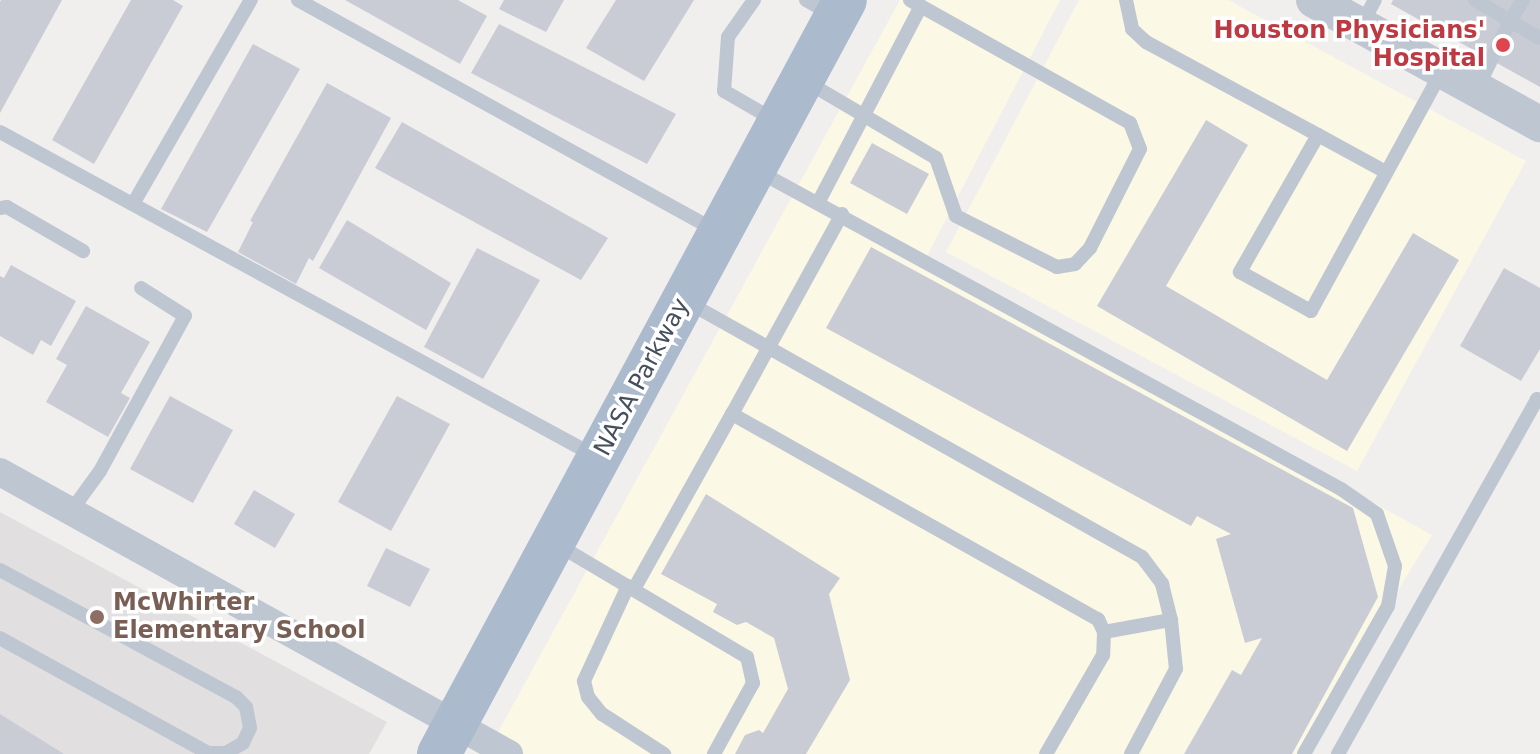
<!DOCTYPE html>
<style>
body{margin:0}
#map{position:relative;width:1540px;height:754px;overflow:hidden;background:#f1eeee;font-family:"DejaVu Sans",sans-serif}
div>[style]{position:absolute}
.commercial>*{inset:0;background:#fcf8e6}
.education>*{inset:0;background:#e2dfe0}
.building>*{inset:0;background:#c9ccd4}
.service>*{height:14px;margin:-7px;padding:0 7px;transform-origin:7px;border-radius:7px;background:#bec7d1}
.minor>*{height:28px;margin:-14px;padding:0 14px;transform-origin:14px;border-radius:14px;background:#bec7d1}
.tertiary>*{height:36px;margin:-18px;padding:0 18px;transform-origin:18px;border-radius:18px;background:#bec7d1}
.primary>*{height:44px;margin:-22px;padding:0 22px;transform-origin:22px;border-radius:22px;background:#acbace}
.dots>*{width:22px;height:22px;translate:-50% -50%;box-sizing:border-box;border:4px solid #fff;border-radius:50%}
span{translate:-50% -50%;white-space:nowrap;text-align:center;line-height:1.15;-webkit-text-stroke:7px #fff;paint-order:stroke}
.health-label{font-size:24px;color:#be3a42;font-weight:700}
.right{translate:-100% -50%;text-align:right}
.street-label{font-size:24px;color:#454f5c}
.education-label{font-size:24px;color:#785e54;font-weight:700}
.left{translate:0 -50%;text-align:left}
</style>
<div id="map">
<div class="commercial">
<i style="clip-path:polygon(900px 0,1060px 0,927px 256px,1432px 535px,1297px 754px,486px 754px)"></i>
<i style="clip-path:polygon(1079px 0,1228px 0,1526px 161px,1357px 471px,946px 252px)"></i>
</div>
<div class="education">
<i style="clip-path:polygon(0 512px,387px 722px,369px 754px,0 754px)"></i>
</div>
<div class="building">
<i style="clip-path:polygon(1px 0,62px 0,0 113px,0 2px)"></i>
<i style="clip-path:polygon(131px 0,173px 0,183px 6px,94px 164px,52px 140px)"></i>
<i style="clip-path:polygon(345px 0,458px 0,487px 16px,460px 64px)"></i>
<i style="clip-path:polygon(504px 0,564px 0,546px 32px,499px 9px)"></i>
<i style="clip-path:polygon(616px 0,694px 0,644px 81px,586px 48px)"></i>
<i style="clip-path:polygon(1393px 0,1540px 0,1540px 87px,1391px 4px)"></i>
<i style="clip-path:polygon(499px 24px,676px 114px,647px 164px,471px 73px)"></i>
<i style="clip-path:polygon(253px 44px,300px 69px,207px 232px,161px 209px)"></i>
<i style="clip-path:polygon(327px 83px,391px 118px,313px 261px,309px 258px,296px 284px,238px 252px,253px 222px,250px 221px)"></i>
<i style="clip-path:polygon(1206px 120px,1248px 145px,1166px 286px,1327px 380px,1413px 233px,1459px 260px,1347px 451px,1097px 306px)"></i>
<i style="clip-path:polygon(402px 122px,608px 238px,581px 280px,375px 168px)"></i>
<i style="clip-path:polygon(872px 143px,929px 174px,907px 214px,850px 183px)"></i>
<i style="clip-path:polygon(347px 220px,451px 283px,426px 330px,319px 268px)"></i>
<i style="clip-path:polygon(871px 247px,1353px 508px,1378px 597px,1292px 754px,1184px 754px,1232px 670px,1241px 675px,1262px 638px,1245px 643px,1216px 539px,1231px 534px,1197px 516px,1191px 526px,826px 328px)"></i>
<i style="clip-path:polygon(477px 248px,540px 280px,483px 379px,424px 347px)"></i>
<i style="clip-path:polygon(11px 265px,76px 301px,51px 346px,41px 340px,33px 355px,0 336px,0 276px,4px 278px)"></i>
<i style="clip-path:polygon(1504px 268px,1540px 288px,1540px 349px,1521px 381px,1460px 346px)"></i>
<i style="clip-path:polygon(86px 306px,150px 342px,121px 393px,130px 398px,108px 437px,46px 402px,67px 365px,56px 359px)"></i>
<i style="clip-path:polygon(170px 396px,233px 430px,193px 503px,130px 469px)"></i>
<i style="clip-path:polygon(397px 396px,450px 424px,391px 531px,338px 502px)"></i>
<i style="clip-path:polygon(254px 490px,295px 514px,275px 548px,234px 524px)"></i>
<i style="clip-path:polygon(706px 494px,840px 578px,829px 594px,850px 680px,806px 754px,735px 754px,745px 735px,759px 730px,763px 733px,788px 689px,774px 638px,746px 622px,737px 625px,713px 612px,717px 604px,661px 574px)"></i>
<i style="clip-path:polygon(386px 548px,430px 569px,410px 607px,367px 586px)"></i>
<i style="clip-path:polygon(0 714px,64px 754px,0 754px)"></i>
</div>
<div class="service">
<i style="left:298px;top:0;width:476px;rotate:28.9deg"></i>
<i style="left:754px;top:0;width:45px;rotate:125.1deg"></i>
<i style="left:728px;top:37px;width:54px;rotate:94.2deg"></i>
<i style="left:724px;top:91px;width:60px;rotate:30deg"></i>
<i style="left:806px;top:0;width:30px;rotate:30deg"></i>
<i style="left:1126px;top:0;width:30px;rotate:78deg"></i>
<i style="left:1132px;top:29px;width:19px;rotate:43deg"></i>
<i style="left:1146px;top:42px;width:196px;rotate:28.4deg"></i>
<i style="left:1318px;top:135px;width:158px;rotate:119.7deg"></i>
<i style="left:1240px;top:272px;width:81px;rotate:28.8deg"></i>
<i style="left:1311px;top:311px;width:273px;rotate:-61.4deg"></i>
<i style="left:1475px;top:0;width:41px;rotate:31deg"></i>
<i style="left:1510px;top:21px;width:76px;rotate:115.9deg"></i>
<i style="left:1523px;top:0;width:25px;rotate:122deg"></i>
<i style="left:1510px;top:21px;width:34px;rotate:30deg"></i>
<i style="left:1362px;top:24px;width:27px;rotate:-62deg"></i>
<i style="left:807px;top:82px;width:150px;rotate:30.5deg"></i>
<i style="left:936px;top:158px;width:61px;rotate:71deg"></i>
<i style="left:956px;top:216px;width:113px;rotate:26.8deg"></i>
<i style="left:1057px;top:267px;width:18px;rotate:-9deg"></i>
<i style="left:1075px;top:264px;width:22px;rotate:-47deg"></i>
<i style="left:1090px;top:248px;width:111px;rotate:-63.2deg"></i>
<i style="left:1140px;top:149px;width:28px;rotate:-111deg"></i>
<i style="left:1130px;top:123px;width:252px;rotate:-150.8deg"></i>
<i style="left:0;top:132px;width:677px;rotate:28.57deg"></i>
<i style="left:1318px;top:135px;width:77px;rotate:28.6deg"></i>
<i style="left:756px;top:170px;width:666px;rotate:28.6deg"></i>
<i style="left:1341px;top:489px;width:44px;rotate:34.8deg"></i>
<i style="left:1377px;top:514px;width:55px;rotate:70.9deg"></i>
<i style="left:1395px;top:566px;width:41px;rotate:99.9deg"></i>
<i style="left:1388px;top:606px;width:170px;rotate:119.6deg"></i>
<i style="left:818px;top:203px;width:222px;rotate:-62.4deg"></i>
<i style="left:133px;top:204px;width:236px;rotate:-60deg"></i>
<i style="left:0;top:208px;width:7px;rotate:-8deg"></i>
<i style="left:7px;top:207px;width:88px;rotate:30.1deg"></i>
<i style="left:842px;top:214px;width:228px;rotate:118.8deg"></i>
<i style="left:732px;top:414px;width:420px;rotate:29.3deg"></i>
<i style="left:1098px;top:619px;width:14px;rotate:65deg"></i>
<i style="left:1104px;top:632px;width:23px;rotate:92deg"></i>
<i style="left:1103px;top:655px;width:114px;rotate:119.9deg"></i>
<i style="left:689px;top:303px;width:519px;rotate:29.28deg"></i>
<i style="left:1142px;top:557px;width:34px;rotate:53deg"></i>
<i style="left:1162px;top:584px;width:37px;rotate:76deg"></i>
<i style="left:1171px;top:620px;width:49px;rotate:84.2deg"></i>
<i style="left:1176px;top:669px;width:96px;rotate:117.9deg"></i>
<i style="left:71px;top:511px;width:49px;rotate:-54.1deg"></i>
<i style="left:100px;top:471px;width:177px;rotate:-61.3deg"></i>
<i style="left:185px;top:316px;width:52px;rotate:-147.5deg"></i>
<i style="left:558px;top:545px;width:220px;rotate:30.7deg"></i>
<i style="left:747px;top:657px;width:27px;rotate:77deg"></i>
<i style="left:753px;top:683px;width:81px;rotate:118.8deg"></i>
<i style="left:0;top:570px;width:268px;rotate:28.3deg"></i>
<i style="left:236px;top:697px;width:14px;rotate:45deg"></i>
<i style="left:246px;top:707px;width:21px;rotate:79deg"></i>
<i style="left:250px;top:728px;width:17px;rotate:115deg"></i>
<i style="left:243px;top:743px;width:20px;rotate:150deg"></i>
<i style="left:226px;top:753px;width:18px;rotate:180deg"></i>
<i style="left:208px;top:753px;width:238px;rotate:-151.1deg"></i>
<i style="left:628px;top:586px;width:105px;rotate:114.9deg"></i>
<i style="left:584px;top:681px;width:16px;rotate:76deg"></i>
<i style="left:588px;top:697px;width:22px;rotate:51deg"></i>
<i style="left:602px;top:714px;width:74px;rotate:32.8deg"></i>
<i style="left:634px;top:589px;width:201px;rotate:-60.8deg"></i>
<i style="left:1104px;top:632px;width:68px;rotate:-10.2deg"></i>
<i style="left:1338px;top:754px;width:407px;rotate:-60.7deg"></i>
<i style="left:1537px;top:399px;width:4px;rotate:34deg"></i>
</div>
<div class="minor">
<i style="left:0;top:472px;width:582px;rotate:28.99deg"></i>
</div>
<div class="tertiary">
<i style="left:1314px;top:0;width:258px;rotate:28.8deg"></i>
</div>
<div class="primary">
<i style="left:439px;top:754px;width:856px;rotate:-61.7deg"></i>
</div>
<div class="dots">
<i style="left:1503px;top:45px;background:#e0444e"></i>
<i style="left:97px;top:617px;background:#8d6e63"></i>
</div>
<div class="health-label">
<span class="right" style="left:1485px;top:45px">Houston Physicians'<br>Hospital</span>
</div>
<div class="street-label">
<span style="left:642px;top:377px;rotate:-62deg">NASA Parkway</span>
</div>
<div class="education-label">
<span class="left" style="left:113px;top:617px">McWhirter<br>Elementary School</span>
</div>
</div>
